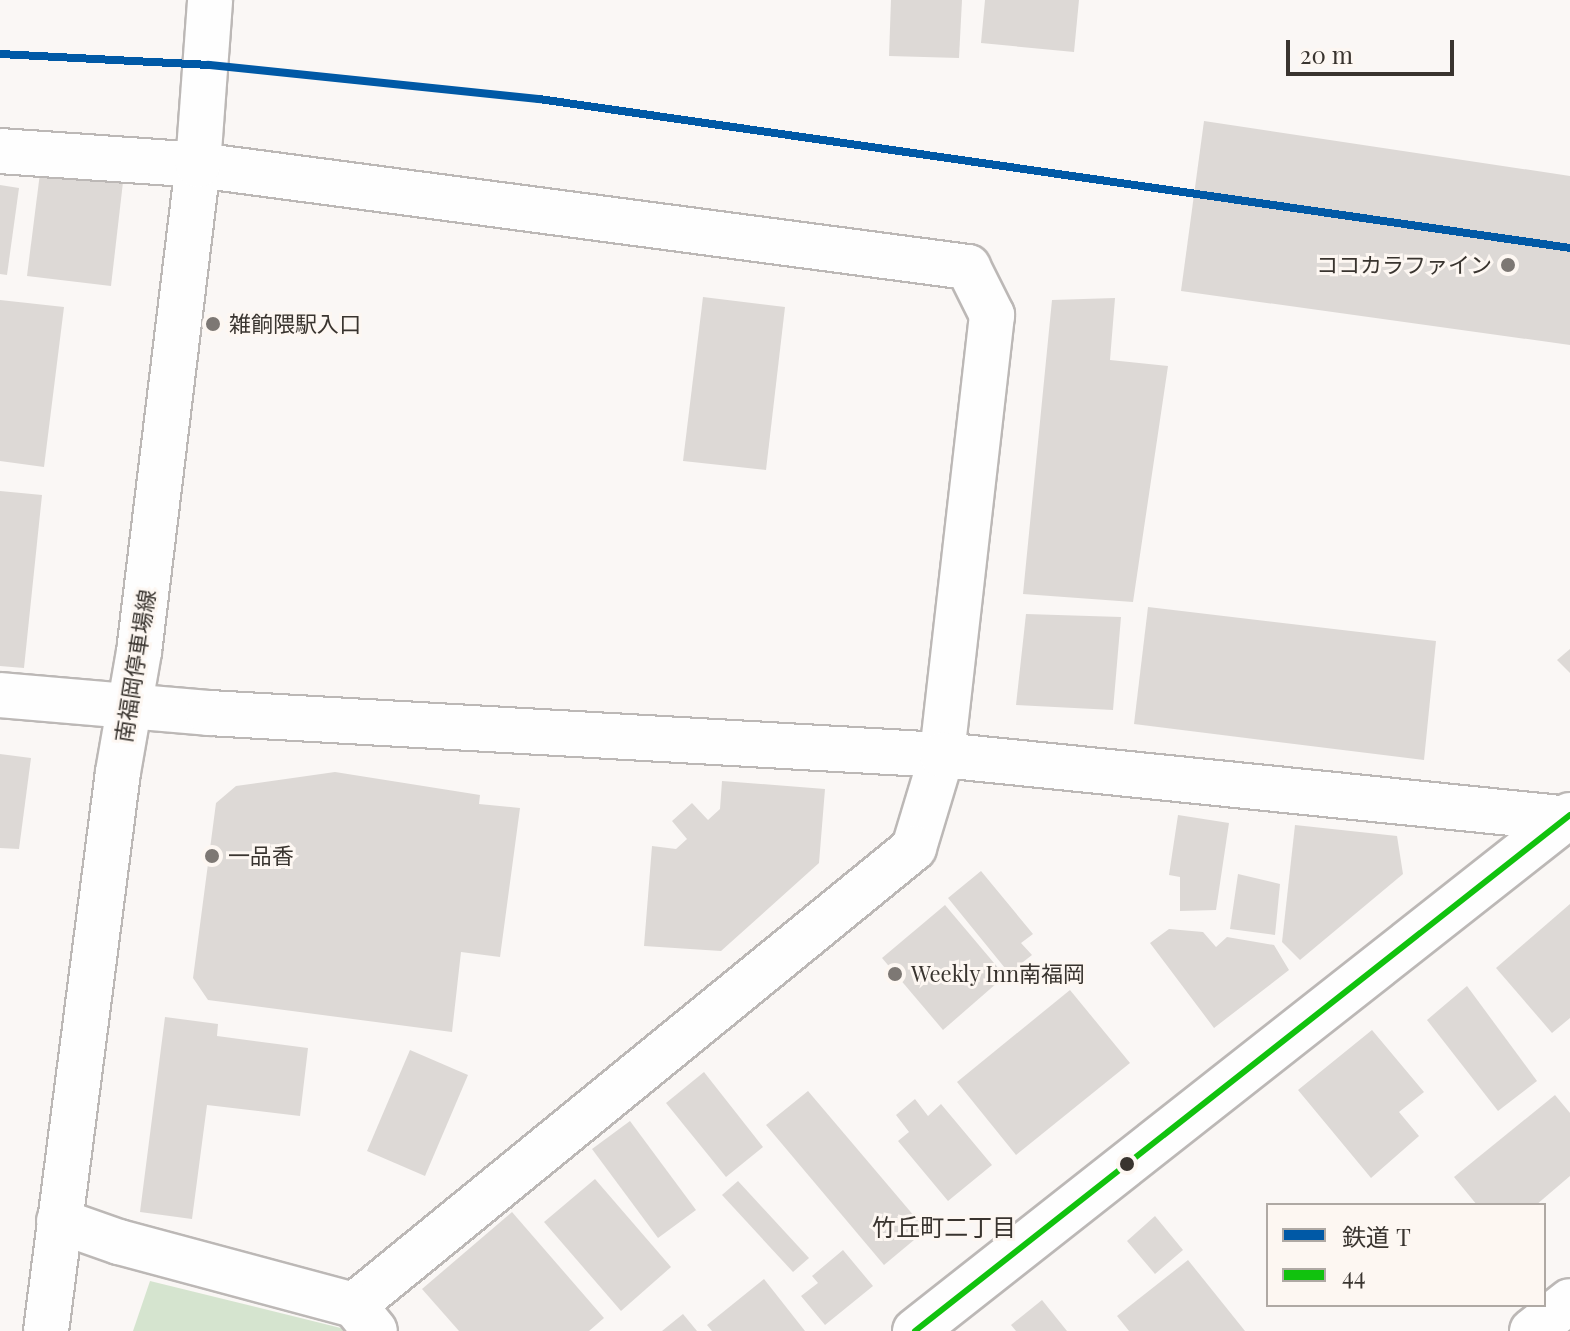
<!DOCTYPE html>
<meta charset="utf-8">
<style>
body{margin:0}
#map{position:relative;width:1570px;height:1331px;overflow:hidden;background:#faf7f5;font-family:"Playfair Display","Noto Sans JP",serif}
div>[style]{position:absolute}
.green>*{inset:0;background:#d5e4cf}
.building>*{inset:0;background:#ddd9d6}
.roads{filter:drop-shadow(2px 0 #bcb8b6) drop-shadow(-2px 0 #bcb8b6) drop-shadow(0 2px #bcb8b6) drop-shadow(0 -2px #bcb8b6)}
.minor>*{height:44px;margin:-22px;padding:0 22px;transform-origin:22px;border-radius:22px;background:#fefefe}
.major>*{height:44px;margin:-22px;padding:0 22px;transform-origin:22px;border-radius:22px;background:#fefefe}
.bus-1>*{height:6px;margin:-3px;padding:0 3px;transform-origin:3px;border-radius:3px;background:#11c20e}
.rail-1>*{height:8px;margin:-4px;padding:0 4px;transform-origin:4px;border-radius:4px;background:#0059a6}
.dots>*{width:22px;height:22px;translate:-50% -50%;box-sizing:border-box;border:4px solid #fdf7f2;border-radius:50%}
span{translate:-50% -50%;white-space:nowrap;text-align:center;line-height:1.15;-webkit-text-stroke:6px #fdf7f2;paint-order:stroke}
.poi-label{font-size:22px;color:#39342f}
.right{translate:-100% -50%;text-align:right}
.left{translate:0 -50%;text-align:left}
.street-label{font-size:22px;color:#39342f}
.neighbourhood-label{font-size:24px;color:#39342f}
.legend{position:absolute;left:1266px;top:1203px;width:280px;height:104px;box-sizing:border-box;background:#fdf7f2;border:2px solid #afa9a4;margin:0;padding:10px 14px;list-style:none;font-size:24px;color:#39342f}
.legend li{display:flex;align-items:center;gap:16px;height:40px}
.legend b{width:40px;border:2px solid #afa9a4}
.scale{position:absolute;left:1286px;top:40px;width:168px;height:36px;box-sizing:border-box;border:4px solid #39342f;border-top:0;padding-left:10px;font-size:24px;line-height:28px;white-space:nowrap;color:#39342f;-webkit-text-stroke:6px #fdf7f2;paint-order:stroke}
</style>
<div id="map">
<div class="green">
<i style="clip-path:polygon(150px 1281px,353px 1331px,133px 1331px)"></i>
</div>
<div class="building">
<i style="clip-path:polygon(891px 0,962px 0,959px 58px,889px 56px)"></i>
<i style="clip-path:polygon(985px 0,1079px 0,1074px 52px,981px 43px)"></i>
<i style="clip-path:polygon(1204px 121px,1570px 176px,1570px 345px,1181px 291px)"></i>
<i style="clip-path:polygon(40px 173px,123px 182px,111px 286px,27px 276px)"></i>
<i style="clip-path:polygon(0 185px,19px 188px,7px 275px,0 274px)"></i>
<i style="clip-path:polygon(703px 297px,785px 307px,766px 470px,683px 461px)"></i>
<i style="clip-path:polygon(1115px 298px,1110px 360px,1168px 366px,1133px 602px,1023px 594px,1052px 300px)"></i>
<i style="clip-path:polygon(0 300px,64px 307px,44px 467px,0 461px)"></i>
<i style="clip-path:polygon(0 491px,42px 495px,24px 668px,0 666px)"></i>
<i style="clip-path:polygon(1148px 607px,1436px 641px,1424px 760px,1134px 724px)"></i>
<i style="clip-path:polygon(1026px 614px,1121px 617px,1113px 710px,1016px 705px)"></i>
<i style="clip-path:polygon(1570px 649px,1570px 673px,1557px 660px)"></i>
<i style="clip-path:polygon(0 754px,31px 758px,19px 849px,0 848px)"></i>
<i style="clip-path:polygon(335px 772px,480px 795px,479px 804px,520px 808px,500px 957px,461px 952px,452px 1032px,208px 1000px,193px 978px,216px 803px,236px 786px)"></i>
<i style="clip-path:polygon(722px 781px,825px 789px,819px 863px,721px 951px,644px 946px,652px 846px,676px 849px,687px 839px,672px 821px,692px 803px,708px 820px,720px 809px)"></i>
<i style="clip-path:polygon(1178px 815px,1229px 823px,1216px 910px,1180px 911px,1180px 877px,1169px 875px)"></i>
<i style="clip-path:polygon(1295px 825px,1397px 836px,1403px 874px,1300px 960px,1282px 942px)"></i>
<i style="clip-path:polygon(981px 871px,1033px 934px,1021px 943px,1032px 955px,1009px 973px,948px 898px)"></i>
<i style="clip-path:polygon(1238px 874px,1280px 884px,1275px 935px,1230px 929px)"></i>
<i style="clip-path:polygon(1570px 904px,1570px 1018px,1552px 1033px,1496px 968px)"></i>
<i style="clip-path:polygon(945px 905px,1005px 976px,943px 1030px,882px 958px)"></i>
<i style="clip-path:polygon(1169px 929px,1203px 932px,1216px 947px,1227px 937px,1274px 945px,1289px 970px,1214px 1028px,1150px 943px)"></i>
<i style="clip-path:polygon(1467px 986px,1537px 1081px,1498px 1111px,1427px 1020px)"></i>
<i style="clip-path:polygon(1070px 990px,1130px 1063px,1016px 1155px,957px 1082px)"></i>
<i style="clip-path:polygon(165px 1017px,218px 1024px,217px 1036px,308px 1048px,300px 1116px,207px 1105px,192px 1219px,140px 1212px)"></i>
<i style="clip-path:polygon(1372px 1030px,1424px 1092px,1399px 1112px,1419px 1136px,1371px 1178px,1298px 1090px)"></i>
<i style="clip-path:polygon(410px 1050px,468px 1075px,425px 1176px,367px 1151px)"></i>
<i style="clip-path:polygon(704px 1072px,763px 1147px,726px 1177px,666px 1103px)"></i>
<i style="clip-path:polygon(808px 1091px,926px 1230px,884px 1265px,766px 1125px)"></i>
<i style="clip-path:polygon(1555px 1095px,1570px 1113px,1570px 1176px,1536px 1205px,1477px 1205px,1454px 1177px)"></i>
<i style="clip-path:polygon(915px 1099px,928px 1116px,941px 1104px,992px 1165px,948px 1201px,898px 1141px,909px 1132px,896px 1115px)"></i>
<i style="clip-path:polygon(630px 1121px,696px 1210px,658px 1238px,592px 1149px)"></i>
<i style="clip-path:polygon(595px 1179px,671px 1267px,621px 1311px,544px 1222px)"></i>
<i style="clip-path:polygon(738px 1181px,809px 1258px,793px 1272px,722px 1195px)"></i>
<i style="clip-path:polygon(512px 1212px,604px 1318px,589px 1331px,459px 1331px,422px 1289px)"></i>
<i style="clip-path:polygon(1155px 1216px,1183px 1250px,1155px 1274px,1127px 1241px)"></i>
<i style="clip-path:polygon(843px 1250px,873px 1286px,825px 1325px,801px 1296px,818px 1283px,812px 1276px)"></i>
<i style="clip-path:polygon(1188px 1260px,1245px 1331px,1129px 1331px,1117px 1316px)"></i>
<i style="clip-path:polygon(764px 1279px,805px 1331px,712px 1331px,707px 1325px)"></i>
<i style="clip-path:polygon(1042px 1300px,1067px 1331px,1016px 1331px,1011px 1325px)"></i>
<i style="clip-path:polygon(683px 1314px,697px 1331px,662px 1331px)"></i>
</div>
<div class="roads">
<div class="minor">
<i style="left:0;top:151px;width:198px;rotate:4deg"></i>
<i style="left:198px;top:165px;width:777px;rotate:7.55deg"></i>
<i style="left:968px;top:267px;width:54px;rotate:63.4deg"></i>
<i style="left:992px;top:315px;width:443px;rotate:96.5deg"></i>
<i style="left:942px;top:755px;width:97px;rotate:106.8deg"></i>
<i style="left:914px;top:848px;width:723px;rotate:140.78deg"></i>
<i style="left:0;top:695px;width:210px;rotate:4.9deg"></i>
<i style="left:209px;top:713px;width:734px;rotate:3.28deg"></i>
<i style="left:942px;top:755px;width:631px;rotate:5.82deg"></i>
<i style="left:59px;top:1221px;width:64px;rotate:19.3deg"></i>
<i style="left:119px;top:1242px;width:243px;rotate:15deg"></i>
<i style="left:354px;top:1305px;width:33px;rotate:51deg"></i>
<i style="left:1532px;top:1331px;width:48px;rotate:-38.3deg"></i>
</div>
<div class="major">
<i style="left:46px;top:1331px;width:564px;rotate:-82.66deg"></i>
<i style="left:118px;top:772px;width:122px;rotate:-80.1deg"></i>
<i style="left:139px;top:652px;width:491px;rotate:-83.1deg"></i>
<i style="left:198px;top:165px;width:165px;rotate:-85.8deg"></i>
<i style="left:915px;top:1331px;width:834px;rotate:-38.23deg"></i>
</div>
</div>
<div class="bus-1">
<i style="left:915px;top:1331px;width:834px;rotate:-38.23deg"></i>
</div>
<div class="rail-1">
<i style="left:0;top:54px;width:209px;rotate:3deg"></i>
<i style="left:209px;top:65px;width:332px;rotate:5.9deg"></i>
<i style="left:539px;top:99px;width:1042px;rotate:8.22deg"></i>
</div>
<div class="dots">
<i style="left:1508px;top:265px;background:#7d7874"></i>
<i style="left:213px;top:324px;background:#7d7874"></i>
<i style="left:212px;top:856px;background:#7d7874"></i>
<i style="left:895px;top:974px;background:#7d7874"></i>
<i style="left:1127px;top:1164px;background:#39342f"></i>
</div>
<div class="poi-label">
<span class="right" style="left:1492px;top:265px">ココカラファイン</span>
<span class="left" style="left:229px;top:324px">雑餉隈駅入口</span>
<span class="left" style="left:228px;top:856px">一品香</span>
<span class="left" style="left:911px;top:974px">Weekly Inn南福岡</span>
</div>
<div class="street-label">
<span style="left:135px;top:666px;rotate:-81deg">南福岡停車場線</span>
</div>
<div class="neighbourhood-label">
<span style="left:944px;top:1227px">竹丘町二丁目</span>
</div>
<ul class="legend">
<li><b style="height:10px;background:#0059a6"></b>鉄道 T</li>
<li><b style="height:10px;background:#11c20e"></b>44</li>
</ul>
<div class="scale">20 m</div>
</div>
